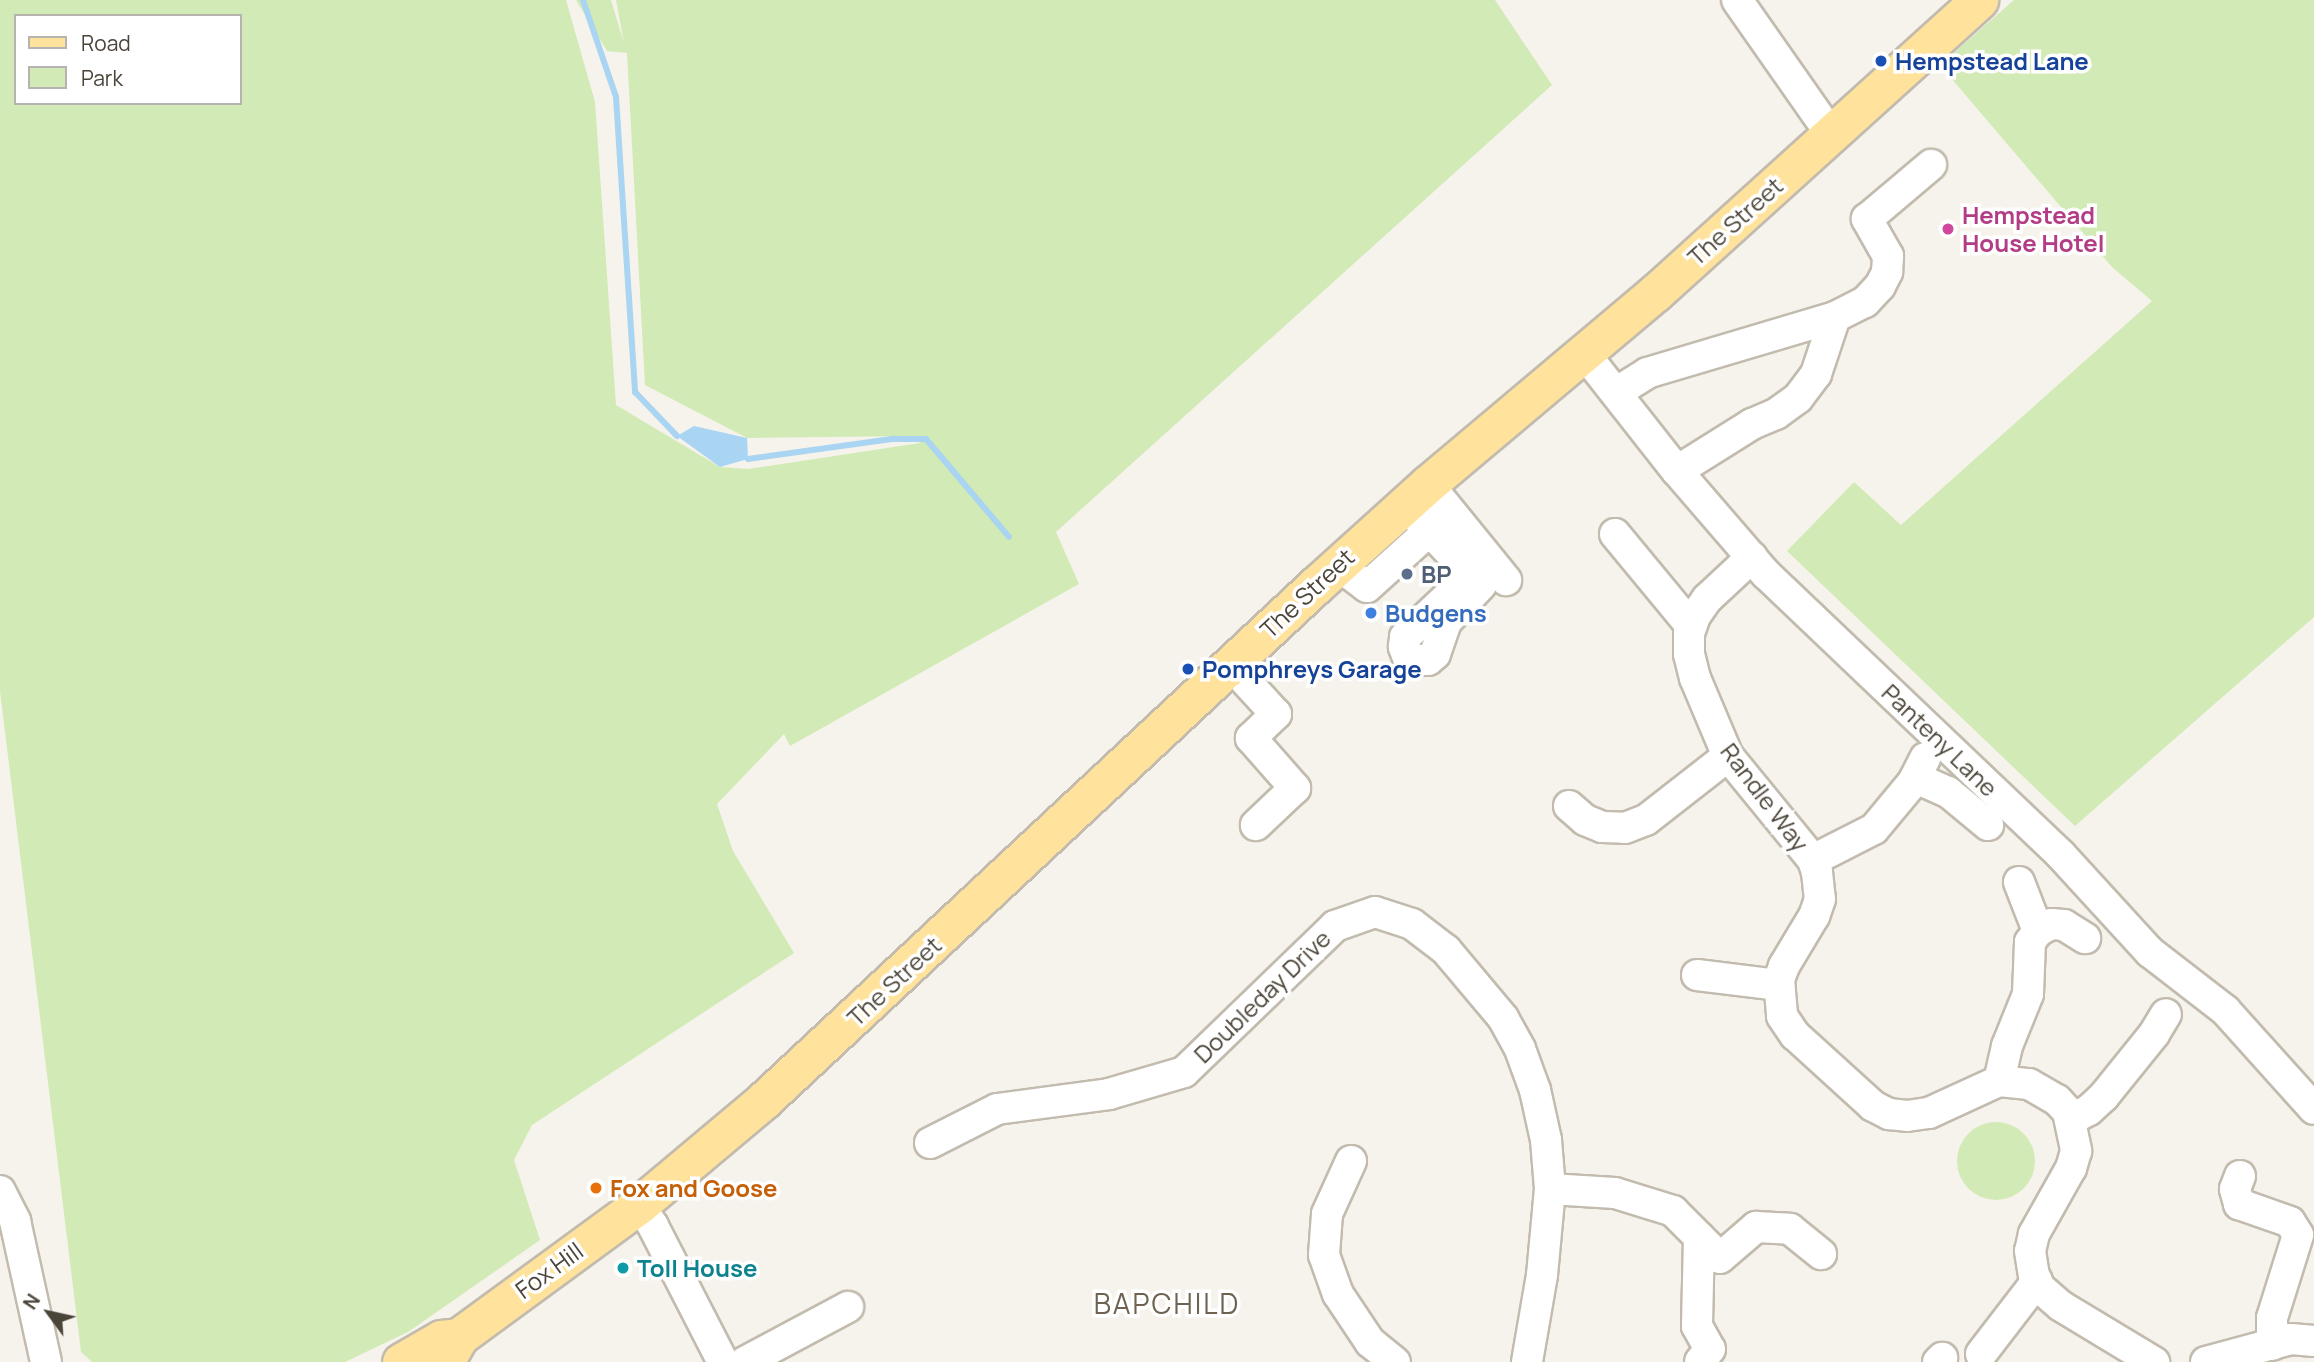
<!DOCTYPE html>
<style>
body{margin:0}
#map{position:relative;width:2314px;height:1362px;overflow:hidden;background:#f6f3ec;font-family:Manrope,sans-serif}
div>[style]{position:absolute}
.green>*{inset:0;background:#d2eab5}
.round{border-radius:50%}
.water>*{inset:0;background:#a9d4f2}
.stream>*{height:6px;margin:-3px;padding:0 3px;transform-origin:3px;border-radius:3px;background:#a9d4f2}
.roads{filter:drop-shadow(2px 0 #c2bbae) drop-shadow(-2px 0 #c2bbae) drop-shadow(0 2px #c2bbae) drop-shadow(0 -2px #c2bbae)}
.minor>*{height:30px;margin:-15px;padding:0 15px;transform-origin:15px;border-radius:15px;background:#fff}
.major>*{height:37px;margin:-18.5px;padding:0 18.5px;transform-origin:18.5px;border-radius:18.5px;background:#ffe39c}
.dots>*{width:19px;height:19px;translate:-50% -50%;box-sizing:border-box;border:4px solid #fff;border-radius:50%}
span{translate:-50% -50%;white-space:nowrap;text-align:center;line-height:1.15;-webkit-text-stroke:7px #fff;paint-order:stroke}
.transit-label{font-size:24px;color:#164399;font-weight:700}
.left{translate:0 -50%;text-align:left}
.hotel-label{font-size:24px;color:#b23c85;font-weight:700}
.street-label{font-size:24px;color:#4b4439}
.service-label{font-size:24px;color:#4e5e75;font-weight:700}
.shop-label{font-size:24px;color:#366cbe;font-weight:700}
.food-label{font-size:24px;color:#c56008;font-weight:700}
.culture-label{font-size:24px;color:#0d838f;font-weight:700}
.quarter-label{font-size:28px;color:#6e6250;letter-spacing:2px}
.legend{position:absolute;left:14px;top:14px;width:228px;height:91px;box-sizing:border-box;background:#fff;border:2px solid #b7b4b0;margin:0;padding:9px 12px;list-style:none;font-size:21px;color:#4b4439}
.legend li{display:flex;align-items:center;gap:14px;height:35px}
.legend b{width:35px;border:2px solid #b7b4b0}
.north{position:absolute;left:14px;top:1278px;width:70px;height:70px;-webkit-text-stroke:5px #fff;paint-order:stroke;rotate:303deg;font-size:19px;font-weight:700;line-height:28px;text-align:center;color:#4b4439}
.north::after{content:'';display:block;margin:auto;width:24px;height:32px;background:#4b4439;clip-path:polygon(50% 0,100% 100%,50% 72%,0 100%)}
</style>
<div id="map">
<div class="green">
<i style="clip-path:polygon(evenodd,0 0,566px 0,595px 102px,616px 405px,720px 467px,748px 469px,920px 443px,913px 436px,747px 438px,645px 385px,627px 53px,607px 51px,576px 0,611px 0,624px 43px,616px 0,1495px 0,1552px 85px,1056px 532px,1079px 584px,790px 746px,784px 734px,717px 804px,733px 851px,794px 953px,532px 1125px,514px 1160px,540px 1240px,408px 1332px,345px 1362px,92px 1362px,81px 1352px,0 691px,0 0,16px 16px,240px 16px,240px 103px,16px 103px,16px 16px)"></i>
<i style="clip-path:polygon(2014px 0,2314px 0,2314px 617px,2075px 826px,1787px 551px,1854px 482px,1901px 525px,2152px 301px,2112px 267px,1940px 65px)"></i>
<i class="round" style="left:1957px;top:1122px;width:78px;height:78px"></i>
</div>
<div class="water">
<i style="clip-path:polygon(694px 426px,747px 438px,748px 459px,720px 467px,677px 436px)"></i>
</div>
<div class="stream">
<i style="left:583px;top:0;width:102px;rotate:71.2deg"></i>
<i style="left:616px;top:97px;width:296px;rotate:86.3deg"></i>
<i style="left:635px;top:392px;width:61px;rotate:46.3deg"></i>
<i style="left:748px;top:459px;width:145px;rotate:-7.9deg"></i>
<i style="left:892px;top:439px;width:34px"></i>
<i style="left:926px;top:439px;width:128px;rotate:49.7deg"></i>
</div>
<div class="roads">
<div class="minor">
<i style="left:1737px;top:0;width:164px;rotate:55deg"></i>
<i style="left:1584px;top:353px;width:150px;rotate:51.8deg"></i>
<i style="left:1677px;top:471px;width:136px;rotate:49.2deg"></i>
<i style="left:1766px;top:574px;width:407px;rotate:43.6deg"></i>
<i style="left:2061px;top:855px;width:132px;rotate:47.5deg"></i>
<i style="left:2150px;top:952px;width:95px;rotate:37.7deg"></i>
<i style="left:2225px;top:1010px;width:133px;rotate:48deg"></i>
<i style="left:1617px;top:392px;width:36px;rotate:-32deg"></i>
<i style="left:1647px;top:373px;width:196px;rotate:-16.6deg"></i>
<i style="left:1677px;top:471px;width:89px;rotate:-32.1deg"></i>
<i style="left:1752px;top:424px;width:26px;rotate:-23deg"></i>
<i style="left:1776px;top:414px;width:27px;rotate:-36deg"></i>
<i style="left:1798px;top:398px;width:30px;rotate:-53deg"></i>
<i style="left:1816px;top:374px;width:60px;rotate:-71.6deg"></i>
<i style="left:1835px;top:317px;width:34px;rotate:-27deg"></i>
<i style="left:1865px;top:302px;width:22px;rotate:-47deg"></i>
<i style="left:1880px;top:286px;width:16px;rotate:-63deg"></i>
<i style="left:1887px;top:272px;width:16px;rotate:-86deg"></i>
<i style="left:1888px;top:256px;width:43px;rotate:-119.6deg"></i>
<i style="left:1867px;top:219px;width:84px;rotate:-40.2deg"></i>
<i style="left:1428px;top:484px;width:124px;rotate:50.9deg"></i>
<i style="left:1405px;top:505px;width:110px;rotate:46.5deg"></i>
<i style="left:1481px;top:585px;width:51px;rotate:133.4deg"></i>
<i style="left:1446px;top:622px;width:34px;rotate:109deg"></i>
<i style="left:1435px;top:654px;width:9px;rotate:139deg"></i>
<i style="left:1428px;top:660px;width:11px;rotate:180deg"></i>
<i style="left:1417px;top:660px;width:11px;rotate:-153deg"></i>
<i style="left:1407px;top:655px;width:9px;rotate:-111deg"></i>
<i style="left:1404px;top:647px;width:10px;rotate:-84deg"></i>
<i style="left:1405px;top:637px;width:91px;rotate:-43.2deg"></i>
<i style="left:1615px;top:534px;width:119px;rotate:50.4deg"></i>
<i style="left:1752px;top:557px;width:62px;rotate:137deg"></i>
<i style="left:1707px;top:599px;width:21px;rotate:125deg"></i>
<i style="left:1695px;top:616px;width:18px;rotate:109deg"></i>
<i style="left:1689px;top:633px;width:21px;rotate:90deg"></i>
<i style="left:1689px;top:654px;width:25px;rotate:76deg"></i>
<i style="left:1695px;top:678px;width:85px;rotate:67.1deg"></i>
<i style="left:1728px;top:756px;width:134px;rotate:50.7deg"></i>
<i style="left:1813px;top:860px;width:13px;rotate:72deg"></i>
<i style="left:1817px;top:872px;width:27px;rotate:84deg"></i>
<i style="left:1820px;top:899px;width:18px;rotate:109deg"></i>
<i style="left:1814px;top:916px;width:58px;rotate:121deg"></i>
<i style="left:1784px;top:966px;width:15px;rotate:110deg"></i>
<i style="left:1779px;top:980px;width:36px;rotate:85deg"></i>
<i style="left:1782px;top:1016px;width:23px;rotate:56deg"></i>
<i style="left:1795px;top:1035px;width:105px;rotate:42.3deg"></i>
<i style="left:1873px;top:1106px;width:18px;rotate:27deg"></i>
<i style="left:1889px;top:1114px;width:18px;rotate:6deg"></i>
<i style="left:1907px;top:1116px;width:22px;rotate:-8deg"></i>
<i style="left:1929px;top:1113px;width:77px;rotate:-24.6deg"></i>
<i style="left:1999px;top:1081px;width:30px;rotate:6deg"></i>
<i style="left:2029px;top:1084px;width:32px;rotate:30deg"></i>
<i style="left:2057px;top:1100px;width:16px;rotate:47deg"></i>
<i style="left:2068px;top:1112px;width:40px;rotate:78deg"></i>
<i style="left:2076px;top:1151px;width:18px;rotate:106deg"></i>
<i style="left:2071px;top:1168px;width:76px;rotate:119.3deg"></i>
<i style="left:2034px;top:1234px;width:17px;rotate:103deg"></i>
<i style="left:2030px;top:1251px;width:24px;rotate:81deg"></i>
<i style="left:2034px;top:1275px;width:13px;rotate:67deg"></i>
<i style="left:2039px;top:1287px;width:29px;rotate:41deg"></i>
<i style="left:2061px;top:1306px;width:109px;rotate:31.1deg"></i>
<i style="left:1338px;top:565px;width:36px;rotate:37deg"></i>
<i style="left:1367px;top:587px;width:84px;rotate:-42.1deg"></i>
<i style="left:1230px;top:664px;width:68px;rotate:47.4deg"></i>
<i style="left:1276px;top:714px;width:35px;rotate:136deg"></i>
<i style="left:1251px;top:738px;width:67px;rotate:48.7deg"></i>
<i style="left:1295px;top:788px;width:54px;rotate:136.5deg"></i>
<i style="left:1916px;top:778px;width:35px;rotate:24deg"></i>
<i style="left:1948px;top:792px;width:52px;rotate:39.5deg"></i>
<i style="left:1569px;top:806px;width:21px;rotate:41deg"></i>
<i style="left:1585px;top:820px;width:18px;rotate:22deg"></i>
<i style="left:1602px;top:827px;width:23px;rotate:2deg"></i>
<i style="left:1625px;top:828px;width:22px;rotate:-21deg"></i>
<i style="left:1646px;top:820px;width:104px;rotate:-38deg"></i>
<i style="left:1813px;top:860px;width:68px;rotate:-26.9deg"></i>
<i style="left:1874px;top:829px;width:61px;rotate:-50.3deg"></i>
<i style="left:1913px;top:782px;width:27px;rotate:-63deg"></i>
<i style="left:2019px;top:882px;width:53px;rotate:68.8deg"></i>
<i style="left:1697px;top:975px;width:83px;rotate:7deg"></i>
<i style="left:1999px;top:1081px;width:36px;rotate:-77deg"></i>
<i style="left:2007px;top:1046px;width:56px;rotate:-68deg"></i>
<i style="left:2028px;top:994px;width:52px;rotate:-87.8deg"></i>
<i style="left:2030px;top:942px;width:14px;rotate:-54deg"></i>
<i style="left:2038px;top:931px;width:15px;rotate:-28deg"></i>
<i style="left:2051px;top:924px;width:13px;rotate:4deg"></i>
<i style="left:2064px;top:925px;width:25px;rotate:32deg"></i>
<i style="left:2070px;top:1120px;width:21px;rotate:-28deg"></i>
<i style="left:2089px;top:1110px;width:21px;rotate:-43deg"></i>
<i style="left:2104px;top:1096px;width:80px;rotate:-51.1deg"></i>
<i style="left:2154px;top:1034px;width:23px;rotate:-59deg"></i>
<i style="left:930px;top:1143px;width:75px;rotate:-26.9deg"></i>
<i style="left:997px;top:1109px;width:113px;rotate:-7.6deg"></i>
<i style="left:1109px;top:1094px;width:78px;rotate:-16.3deg"></i>
<i style="left:1184px;top:1072px;width:210px;rotate:-44deg"></i>
<i style="left:1335px;top:926px;width:42px;rotate:-19.3deg"></i>
<i style="left:1375px;top:912px;width:39px;rotate:18deg"></i>
<i style="left:1412px;top:924px;width:43px;rotate:37.4deg"></i>
<i style="left:1446px;top:950px;width:89px;rotate:50deg"></i>
<i style="left:1503px;top:1018px;width:35px;rotate:61deg"></i>
<i style="left:1520px;top:1049px;width:44px;rotate:69.9deg"></i>
<i style="left:1535px;top:1090px;width:51px;rotate:77.6deg"></i>
<i style="left:1546px;top:1140px;width:49px;rotate:85.3deg"></i>
<i style="left:1550px;top:1189px;width:86px;rotate:95.3deg"></i>
<i style="left:1542px;top:1275px;width:88px;rotate:99.8deg"></i>
<i style="left:1351px;top:1161px;width:58px;rotate:114.4deg"></i>
<i style="left:1327px;top:1214px;width:41px;rotate:94.2deg"></i>
<i style="left:1324px;top:1255px;width:41px;rotate:70.3deg"></i>
<i style="left:1338px;top:1294px;width:58px;rotate:56.3deg"></i>
<i style="left:1370px;top:1342px;width:32px;rotate:39deg"></i>
<i style="left:2240px;top:1176px;width:14px;rotate:111deg"></i>
<i style="left:2235px;top:1189px;width:16px;rotate:75deg"></i>
<i style="left:2239px;top:1204px;width:54px;rotate:19.4deg"></i>
<i style="left:2290px;top:1222px;width:15px;rotate:58deg"></i>
<i style="left:2298px;top:1235px;width:87px;rotate:107.4deg"></i>
<i style="left:2272px;top:1318px;width:27px;rotate:90deg"></i>
<i style="left:1550px;top:1189px;width:65px;rotate:3.5deg"></i>
<i style="left:1615px;top:1193px;width:61px;rotate:17.2deg"></i>
<i style="left:1673px;top:1211px;width:66px;rotate:45deg"></i>
<i style="left:1720px;top:1258px;width:48px;rotate:-40.7deg"></i>
<i style="left:1756px;top:1227px;width:34px;rotate:3deg"></i>
<i style="left:1790px;top:1229px;width:40px;rotate:39deg"></i>
<i style="left:0;top:1191px;width:34px;rotate:63deg"></i>
<i style="left:15px;top:1221px;width:144px;rotate:77.6deg"></i>
<i style="left:639px;top:1205px;width:25px;rotate:56deg"></i>
<i style="left:653px;top:1226px;width:153px;rotate:62.8deg"></i>
<i style="left:1699px;top:1237px;width:89px;rotate:91.3deg"></i>
<i style="left:1697px;top:1326px;width:26px;rotate:61deg"></i>
<i style="left:1710px;top:1349px;width:16px;rotate:128deg"></i>
<i style="left:1981px;top:1354px;width:92px;rotate:-52.5deg"></i>
<i style="left:745px;top:1362px;width:117px;rotate:-28.1deg"></i>
<i style="left:1938px;top:1362px;width:6px;rotate:-45deg"></i>
<i style="left:2206px;top:1362px;width:88px;rotate:-15.1deg"></i>
<i style="left:2291px;top:1339px;width:23px;rotate:5deg"></i>
</div>
<div class="major">
<i style="left:401px;top:1362px;width:46px;rotate:-29.9deg"></i>
<i style="left:441px;top:1339px;width:18px;rotate:-6deg"></i>
<i style="left:437px;top:1362px;width:16px;rotate:-35deg"></i>
<i style="left:450px;top:1353px;width:20px;rotate:-60deg"></i>
<i style="left:460px;top:1336px;width:222px;rotate:-36.2deg"></i>
<i style="left:639px;top:1205px;width:163px;rotate:-40deg"></i>
<i style="left:764px;top:1100px;width:754px;rotate:-43.01deg"></i>
<i style="left:1315px;top:586px;width:152px;rotate:-42.1deg"></i>
<i style="left:1428px;top:484px;width:297px;rotate:-40.1deg"></i>
<i style="left:1655px;top:293px;width:437px;rotate:-42.1deg"></i>
</div>
</div>
<div class="dots">
<i style="left:1881px;top:61px;background:#1a4fb4"></i>
<i style="left:1948px;top:229px;background:#d1479c"></i>
<i style="left:1407px;top:574px;background:#5c6f8a"></i>
<i style="left:1371px;top:613px;background:#3f7fe0"></i>
<i style="left:1188px;top:669px;background:#1a4fb4"></i>
<i style="left:596px;top:1188px;background:#e8710a"></i>
<i style="left:623px;top:1268px;background:#0f9aa8"></i>
</div>
<div class="transit-label">
<span class="left" style="left:1895px;top:61px">Hempstead Lane</span>
<span class="left" style="left:1202px;top:669px">Pomphreys Garage</span>
</div>
<div class="hotel-label">
<span class="left" style="left:1962px;top:229px">Hempstead<br>House Hotel</span>
</div>
<div class="street-label">
<span style="left:1735px;top:221px;rotate:-42deg">The Street</span>
<span style="left:1307px;top:593px;rotate:-43deg">The Street</span>
<span style="left:1940px;top:740px;rotate:44deg">Panteny Lane</span>
<span style="left:1765px;top:797px;rotate:53deg">Randle Way</span>
<span style="left:894px;top:981px;rotate:-43deg">The Street</span>
<span style="left:1262px;top:996px;rotate:-44deg">Doubleday Drive</span>
<span style="left:549px;top:1270px;rotate:-36deg">Fox Hill</span>
</div>
<div class="service-label">
<span class="left" style="left:1421px;top:574px">BP</span>
</div>
<div class="shop-label">
<span class="left" style="left:1385px;top:613px">Budgens</span>
</div>
<div class="food-label">
<span class="left" style="left:610px;top:1188px">Fox and Goose</span>
</div>
<div class="culture-label">
<span class="left" style="left:637px;top:1268px">Toll House</span>
</div>
<div class="quarter-label">
<span style="left:1167px;top:1303px">BAPCHILD</span>
</div>
<ul class="legend">
<li><b style="height:9px;background:#ffe39c"></b>Road</li>
<li><b style="height:19px;background:#d2eab5"></b>Park</li>
</ul>
<div class="north">N</div>
</div>
